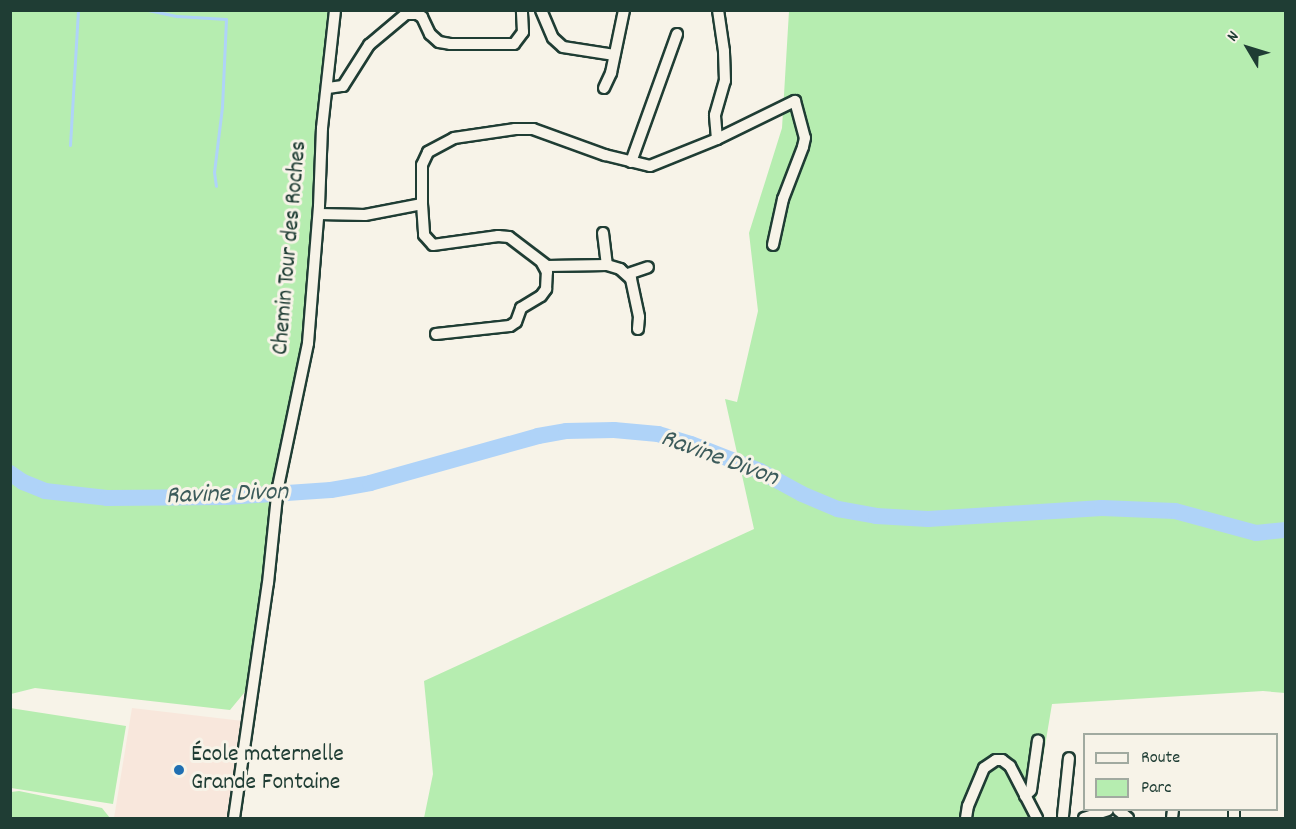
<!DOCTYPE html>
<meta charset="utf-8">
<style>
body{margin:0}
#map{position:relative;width:1296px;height:829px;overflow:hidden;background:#f7f3e8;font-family:Dekko,sans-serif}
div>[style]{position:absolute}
.built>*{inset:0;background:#f8e7dc}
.green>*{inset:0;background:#b6edb0}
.stream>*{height:3px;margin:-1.5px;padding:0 1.5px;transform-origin:1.5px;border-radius:1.5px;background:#afd3f8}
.river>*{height:16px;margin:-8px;padding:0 8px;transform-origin:8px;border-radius:8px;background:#afd3f8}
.roads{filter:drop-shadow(2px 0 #1f3d34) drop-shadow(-2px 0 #1f3d34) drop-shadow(0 2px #1f3d34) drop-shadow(0 -2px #1f3d34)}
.minor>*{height:10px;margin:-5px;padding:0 5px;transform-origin:5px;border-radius:5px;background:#f7f3e8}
.dots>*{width:16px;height:16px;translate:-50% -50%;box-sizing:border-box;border:3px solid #f7f3e8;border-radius:50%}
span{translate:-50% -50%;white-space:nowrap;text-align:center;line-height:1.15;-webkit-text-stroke:6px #f7f3e8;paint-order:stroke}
.street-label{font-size:24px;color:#1f3d34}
.poi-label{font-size:24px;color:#1f3d34}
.left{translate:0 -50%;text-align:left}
.water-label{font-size:26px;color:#3c5b5b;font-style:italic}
.frame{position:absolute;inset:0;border:12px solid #1f3d34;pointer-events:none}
.legend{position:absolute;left:1083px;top:733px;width:195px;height:78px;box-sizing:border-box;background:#f7f3e8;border:2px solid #a1aaa0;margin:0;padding:8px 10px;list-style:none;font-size:18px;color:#1f3d34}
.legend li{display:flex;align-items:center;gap:12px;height:30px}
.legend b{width:30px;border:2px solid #a1aaa0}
.north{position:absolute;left:1218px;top:18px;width:60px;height:60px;-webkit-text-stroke:4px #f7f3e8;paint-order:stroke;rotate:308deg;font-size:16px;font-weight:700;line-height:24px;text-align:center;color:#1f3d34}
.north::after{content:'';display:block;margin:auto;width:21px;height:27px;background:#1f3d34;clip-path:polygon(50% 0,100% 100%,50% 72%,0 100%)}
</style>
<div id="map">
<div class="built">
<i style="clip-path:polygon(132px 708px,243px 721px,229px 818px,114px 818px)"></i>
</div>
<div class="green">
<i style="clip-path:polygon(10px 11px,335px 11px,308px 343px,249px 687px,230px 710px,35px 688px,11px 694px)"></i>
<i style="clip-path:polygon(789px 11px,1285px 11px,1285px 693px,1263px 691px,1052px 704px,1033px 818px,424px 818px,433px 774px,424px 681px,754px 529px,725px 399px,737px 402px,758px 311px,749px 233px,782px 128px)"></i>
<i style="clip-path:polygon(10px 708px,126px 726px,113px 804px,11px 788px)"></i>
<i style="clip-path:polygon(19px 791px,102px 808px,110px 818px,11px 818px,11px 792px)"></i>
</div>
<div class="stream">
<i style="left:148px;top:10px;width:30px;rotate:12deg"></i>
<i style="left:177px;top:16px;width:49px;rotate:3.5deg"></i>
<i style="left:226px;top:19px;width:88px;rotate:92.6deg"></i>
<i style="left:222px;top:107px;width:65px;rotate:97deg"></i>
<i style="left:214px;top:172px;width:14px;rotate:82deg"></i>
<i style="left:70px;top:145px;width:135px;rotate:-86.6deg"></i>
</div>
<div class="river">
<i style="left:10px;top:473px;width:16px;rotate:35deg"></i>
<i style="left:23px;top:482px;width:24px;rotate:22deg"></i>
<i style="left:45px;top:491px;width:62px;rotate:6.4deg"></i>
<i style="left:107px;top:498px;width:120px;rotate:-0.5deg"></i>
<i style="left:227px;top:497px;width:104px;rotate:-3.9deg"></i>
<i style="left:331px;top:490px;width:40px;rotate:-10deg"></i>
<i style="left:370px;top:483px;width:174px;rotate:-15.6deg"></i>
<i style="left:538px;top:436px;width:28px;rotate:-10deg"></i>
<i style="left:566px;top:431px;width:48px;rotate:-1.2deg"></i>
<i style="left:614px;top:430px;width:44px;rotate:5.2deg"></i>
<i style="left:658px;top:434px;width:34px;rotate:17deg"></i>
<i style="left:691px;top:444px;width:74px;rotate:21.4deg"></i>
<i style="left:760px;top:471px;width:48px;rotate:28.7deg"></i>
<i style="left:802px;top:494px;width:39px;rotate:23deg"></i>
<i style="left:838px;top:509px;width:39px;rotate:10deg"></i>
<i style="left:876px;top:516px;width:52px;rotate:3.3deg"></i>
<i style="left:928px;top:519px;width:174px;rotate:-3.6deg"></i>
<i style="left:1102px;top:508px;width:73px;rotate:2.4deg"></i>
<i style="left:1175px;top:511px;width:84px;rotate:15.2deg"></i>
<i style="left:1256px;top:533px;width:30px;rotate:-6deg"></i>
</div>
<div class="roads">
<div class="minor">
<i style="left:541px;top:10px;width:30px;rotate:67deg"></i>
<i style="left:553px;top:38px;width:13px;rotate:42deg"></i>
<i style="left:563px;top:47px;width:52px;rotate:8.9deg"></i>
<i style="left:328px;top:88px;width:15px;rotate:-8deg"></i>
<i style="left:343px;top:86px;width:49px;rotate:-57.6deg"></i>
<i style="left:369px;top:45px;width:48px;rotate:-40deg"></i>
<i style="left:406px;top:14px;width:11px"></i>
<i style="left:417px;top:14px;width:6px;rotate:31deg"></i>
<i style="left:422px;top:17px;width:19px;rotate:65deg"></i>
<i style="left:430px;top:34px;width:12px;rotate:42deg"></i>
<i style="left:439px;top:42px;width:11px;rotate:10deg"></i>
<i style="left:450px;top:44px;width:64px"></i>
<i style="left:514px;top:44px;width:15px;rotate:-53deg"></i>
<i style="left:523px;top:32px;width:22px;rotate:-93deg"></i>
<i style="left:604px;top:88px;width:17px;rotate:-65deg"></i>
<i style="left:611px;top:73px;width:64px;rotate:-78.3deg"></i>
<i style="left:717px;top:139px;width:24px;rotate:-95deg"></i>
<i style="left:715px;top:115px;width:35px;rotate:-74deg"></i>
<i style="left:725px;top:81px;width:30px;rotate:-92deg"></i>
<i style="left:724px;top:51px;width:41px;rotate:-98.3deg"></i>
<i style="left:631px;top:162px;width:136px;rotate:-70.2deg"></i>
<i style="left:422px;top:204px;width:31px;rotate:86deg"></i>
<i style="left:424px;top:235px;width:13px;rotate:48deg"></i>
<i style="left:433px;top:245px;width:66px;rotate:-7.9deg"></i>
<i style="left:498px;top:236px;width:11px;rotate:5deg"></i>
<i style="left:509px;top:237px;width:48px;rotate:37.3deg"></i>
<i style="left:547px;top:266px;width:60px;rotate:-1deg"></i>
<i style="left:607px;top:265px;width:14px;rotate:17deg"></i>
<i style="left:620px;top:269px;width:15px;rotate:42deg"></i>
<i style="left:631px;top:279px;width:39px;rotate:78deg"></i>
<i style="left:639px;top:317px;width:12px;rotate:95deg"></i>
<i style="left:319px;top:214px;width:46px;rotate:1.2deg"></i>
<i style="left:365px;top:215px;width:58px;rotate:-10.9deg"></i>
<i style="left:422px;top:204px;width:39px;rotate:-90deg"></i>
<i style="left:422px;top:165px;width:14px;rotate:-65deg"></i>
<i style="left:428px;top:152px;width:30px;rotate:-28deg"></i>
<i style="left:454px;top:138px;width:62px;rotate:-8.4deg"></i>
<i style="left:515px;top:129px;width:18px"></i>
<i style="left:533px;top:129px;width:77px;rotate:19.9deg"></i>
<i style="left:605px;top:155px;width:46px;rotate:13.7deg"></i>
<i style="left:650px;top:166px;width:72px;rotate:-21.9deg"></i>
<i style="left:717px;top:139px;width:87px;rotate:-26deg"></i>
<i style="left:795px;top:101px;width:38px;rotate:75deg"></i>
<i style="left:805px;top:138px;width:9px;rotate:103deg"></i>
<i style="left:803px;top:147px;width:56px;rotate:111deg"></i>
<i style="left:783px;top:199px;width:47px;rotate:102.3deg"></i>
<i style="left:603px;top:233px;width:32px;rotate:83deg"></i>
<i style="left:628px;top:274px;width:21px;rotate:-19deg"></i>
<i style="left:436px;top:334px;width:74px;rotate:-6.2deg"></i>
<i style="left:510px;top:326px;width:7px;rotate:-34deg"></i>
<i style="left:516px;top:322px;width:15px;rotate:-70deg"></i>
<i style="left:521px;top:308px;width:23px;rotate:-31deg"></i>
<i style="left:541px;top:296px;width:9px;rotate:-54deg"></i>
<i style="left:546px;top:289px;width:17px;rotate:-87deg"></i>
<i style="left:547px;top:272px;width:10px;rotate:-119deg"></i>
<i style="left:1025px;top:796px;width:8px;rotate:-45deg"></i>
<i style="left:1031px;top:790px;width:50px;rotate:-82deg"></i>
<i style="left:1118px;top:810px;width:13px;rotate:39deg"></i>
<i style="left:1063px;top:816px;width:58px;rotate:-84.1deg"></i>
<i style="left:234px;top:818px;width:237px;rotate:-81.8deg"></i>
<i style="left:268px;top:583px;width:97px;rotate:-84.1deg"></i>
<i style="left:278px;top:487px;width:147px;rotate:-78.2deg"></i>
<i style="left:308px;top:343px;width:137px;rotate:-85.4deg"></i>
<i style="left:319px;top:206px;width:78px;rotate:-87.8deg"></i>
<i style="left:322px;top:128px;width:119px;rotate:-83.7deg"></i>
<i style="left:966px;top:818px;width:12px;rotate:-81deg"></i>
<i style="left:968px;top:806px;width:41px;rotate:-67.2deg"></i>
<i style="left:984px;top:768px;width:14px;rotate:-34deg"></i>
<i style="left:996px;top:760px;width:6px"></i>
<i style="left:1002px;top:760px;width:10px;rotate:37deg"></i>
<i style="left:1010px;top:766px;width:59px;rotate:62.6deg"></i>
<i style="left:1084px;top:818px;width:25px;rotate:-18deg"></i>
<i style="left:1172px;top:818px;width:8px;rotate:-83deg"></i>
<i style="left:1234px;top:818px;width:8px;rotate:-90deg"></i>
</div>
</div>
<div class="dots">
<i style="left:179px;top:770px;background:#1f6fb2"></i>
</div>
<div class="street-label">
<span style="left:291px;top:248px;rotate:-85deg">Chemin Tour des Roches</span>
</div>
<div class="poi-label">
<span class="left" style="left:191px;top:770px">École maternelle<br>Grande Fontaine</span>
</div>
<div class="water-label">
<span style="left:719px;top:459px;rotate:20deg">Ravine Divon</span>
<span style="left:227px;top:495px;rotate:-2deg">Ravine Divon</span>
</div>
<div class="frame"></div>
<ul class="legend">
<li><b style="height:8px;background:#f7f3e8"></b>Route</li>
<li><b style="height:16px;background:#b6edb0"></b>Parc</li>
</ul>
<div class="north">N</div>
</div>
